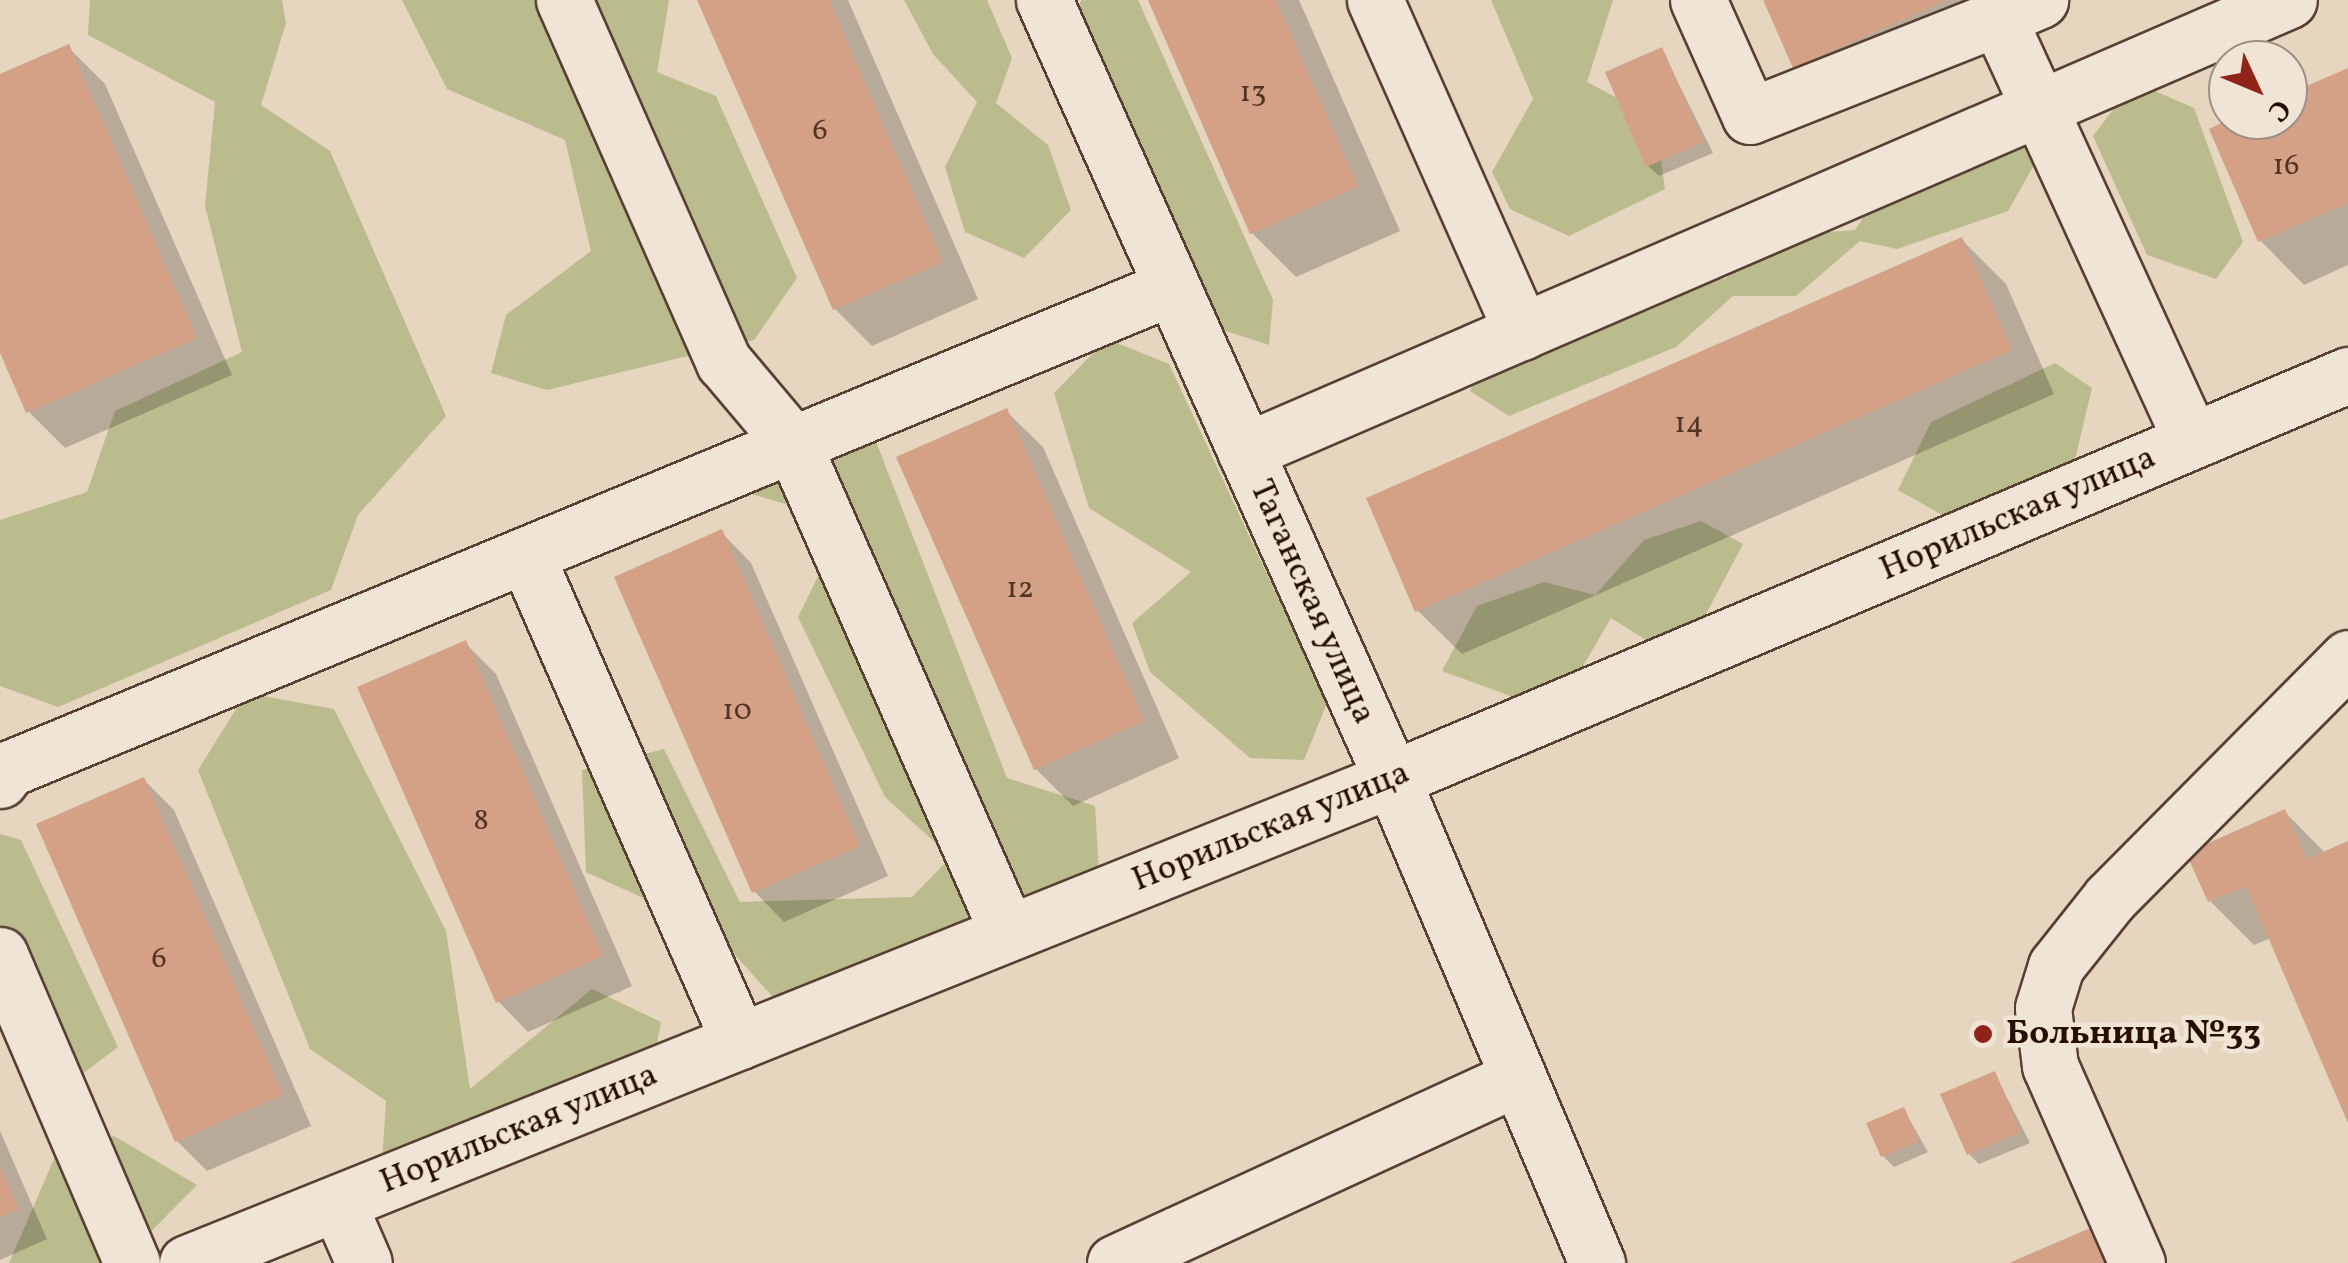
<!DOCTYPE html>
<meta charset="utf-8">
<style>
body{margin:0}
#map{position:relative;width:2348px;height:1263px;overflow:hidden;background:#e6d5bf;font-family:Vollkorn,serif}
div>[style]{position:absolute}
.green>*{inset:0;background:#bbbc8e}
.shadow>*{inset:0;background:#0003}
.building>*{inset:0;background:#d4a086}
.roads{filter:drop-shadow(2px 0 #574032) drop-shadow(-2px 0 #574032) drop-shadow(0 2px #574032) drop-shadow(0 -2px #574032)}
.minor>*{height:55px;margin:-27.5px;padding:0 27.5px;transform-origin:27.5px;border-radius:27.5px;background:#efe4d5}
.dots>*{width:28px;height:28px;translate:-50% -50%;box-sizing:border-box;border:5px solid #efe4d5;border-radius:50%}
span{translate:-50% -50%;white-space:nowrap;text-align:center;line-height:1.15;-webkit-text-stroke:9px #efe4d5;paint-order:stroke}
.number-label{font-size:30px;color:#523324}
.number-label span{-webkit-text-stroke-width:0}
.street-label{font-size:35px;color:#270f03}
.poi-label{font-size:35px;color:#270f03;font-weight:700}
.left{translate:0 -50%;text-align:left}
.north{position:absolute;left:2208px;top:40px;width:100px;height:100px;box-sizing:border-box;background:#efe4d5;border:2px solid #9f8f81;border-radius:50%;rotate:134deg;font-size:28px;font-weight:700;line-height:40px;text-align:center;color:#270f03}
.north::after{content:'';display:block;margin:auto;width:35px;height:45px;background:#8f2418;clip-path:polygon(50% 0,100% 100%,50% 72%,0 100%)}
</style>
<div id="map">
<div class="green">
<i style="clip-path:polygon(90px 0,282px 0,286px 23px,261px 105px,330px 151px,446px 416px,358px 515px,331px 590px,58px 707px,0 686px,0 520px,87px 492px,115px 411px,242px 352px,205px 206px,215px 102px,88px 35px)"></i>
<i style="clip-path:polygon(402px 0,669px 0,657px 72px,716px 96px,797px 278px,754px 340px,547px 390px,491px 373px,506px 315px,591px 251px,565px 140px,447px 89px)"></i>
<i style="clip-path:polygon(904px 0,987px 0,1012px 58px,996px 103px,1048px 145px,1071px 210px,1024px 258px,965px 232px,945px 167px,977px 102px,933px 54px)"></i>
<i style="clip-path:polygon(1082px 0,1138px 0,1273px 300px,1269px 345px,1210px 326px,1069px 18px)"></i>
<i style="clip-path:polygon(1491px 0,1613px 0,1587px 82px,1655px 118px,1665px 189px,1569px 236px,1510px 209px,1492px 172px,1533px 99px)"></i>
<i style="clip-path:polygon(2134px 82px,2194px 108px,2243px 242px,2216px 279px,2147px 255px,2093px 136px)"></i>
<i style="clip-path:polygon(2001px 107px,2042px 151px,2008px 211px,1897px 249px,1860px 241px,1796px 296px,1733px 296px,1676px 347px,1509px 416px,1470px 391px,1499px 323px,1639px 253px,1725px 279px,1775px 236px,1855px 230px,1916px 139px)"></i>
<i style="clip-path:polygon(1107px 339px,1169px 364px,1327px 703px,1304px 760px,1250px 758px,1150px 672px,1132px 623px,1191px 572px,1089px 508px,1054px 393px)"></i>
<i style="clip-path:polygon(2055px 363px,2092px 388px,2072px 472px,1958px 524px,1898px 490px,1931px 422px)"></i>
<i style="clip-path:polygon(875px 439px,1007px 778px,1095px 806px,1099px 872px,779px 1004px,712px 929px,586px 872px,582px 770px,664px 749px,740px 902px,912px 897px,951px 857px,885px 797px,798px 617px,845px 522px,745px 492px)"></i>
<i style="clip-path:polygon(1701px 521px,1743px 544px,1705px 616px,1646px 640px,1611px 618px,1580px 671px,1524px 701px,1442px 671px,1477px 606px,1544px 582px,1595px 595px,1644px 540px)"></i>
<i style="clip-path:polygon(246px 693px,334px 709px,446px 931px,470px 1089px,592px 989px,661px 1022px,648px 1090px,382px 1161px,386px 1101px,310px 1049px,198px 770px)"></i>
<i style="clip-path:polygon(0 834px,21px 840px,118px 1047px,77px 1078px,0 1032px)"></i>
<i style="clip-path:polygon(114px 1136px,197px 1185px,120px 1263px,9px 1263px,54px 1159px)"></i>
</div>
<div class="shadow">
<i style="clip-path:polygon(700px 0,848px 0,978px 299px,872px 346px,835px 309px)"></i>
<i style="clip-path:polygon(1151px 0,1299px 0,1400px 231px,1296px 277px,1252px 233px)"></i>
<i style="clip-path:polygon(1766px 0,2017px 0,1816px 88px,1795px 66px)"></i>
<i style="clip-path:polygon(68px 47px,105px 84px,232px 375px,65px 448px,28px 411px,0 346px,0 77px)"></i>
<i style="clip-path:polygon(1662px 50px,1713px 153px,1659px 176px,1648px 166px)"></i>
<i style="clip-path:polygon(2348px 70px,2348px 265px,2304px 285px,2260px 240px,2235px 120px,2288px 120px,2288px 97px)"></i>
<i style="clip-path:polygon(1962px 240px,2006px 284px,2054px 394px,1462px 654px,1417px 610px)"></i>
<i style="clip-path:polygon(1006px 411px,1043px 447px,1179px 758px,1073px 806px,1036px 769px)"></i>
<i style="clip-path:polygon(721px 532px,751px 563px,888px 876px,784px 922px,754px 891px)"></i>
<i style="clip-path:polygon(465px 643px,496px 674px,632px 986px,528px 1032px,498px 1001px)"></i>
<i style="clip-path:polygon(143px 779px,174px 810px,311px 1126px,207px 1171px,177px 1141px)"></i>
<i style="clip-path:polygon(2285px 812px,2326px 854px,2348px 844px,2348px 1116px,2271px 938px,2254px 945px,2210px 901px)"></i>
<i style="clip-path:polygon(1995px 1074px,2030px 1143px,1979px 1164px,1969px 1154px)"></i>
<i style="clip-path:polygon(1904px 1110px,1928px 1152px,1894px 1167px,1883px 1156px)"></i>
<i style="clip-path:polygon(0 1131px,47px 1239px,0 1260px)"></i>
</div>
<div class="building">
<i style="clip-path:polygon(697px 0,829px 0,943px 262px,833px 310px)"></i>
<i style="clip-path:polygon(1148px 0,1276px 0,1358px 187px,1250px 234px)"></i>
<i style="clip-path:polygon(1763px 0,1947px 0,1793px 68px)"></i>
<i style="clip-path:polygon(69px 44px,197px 338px,26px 413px,0 353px,0 74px)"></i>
<i style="clip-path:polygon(1662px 47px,1704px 142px,1646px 167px,1605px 72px)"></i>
<i style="clip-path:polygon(2348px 68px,2348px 203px,2258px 242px,2209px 129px,2228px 120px,2288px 120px,2288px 94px)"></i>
<i style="clip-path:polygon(1962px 237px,2012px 350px,1415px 612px,1366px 498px)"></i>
<i style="clip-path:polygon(1007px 408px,1144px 721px,1034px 770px,896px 457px)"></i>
<i style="clip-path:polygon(722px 529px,860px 846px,752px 893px,614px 577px)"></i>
<i style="clip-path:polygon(466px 640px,603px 956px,496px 1003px,357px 687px)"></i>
<i style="clip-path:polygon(144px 777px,283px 1095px,175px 1142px,36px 824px)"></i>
<i style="clip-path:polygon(2285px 809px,2307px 859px,2348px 841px,2348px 1123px,2246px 886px,2208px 902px,2186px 853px)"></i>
<i style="clip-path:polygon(1995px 1071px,2021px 1132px,1967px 1155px,1940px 1094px)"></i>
<i style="clip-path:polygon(1904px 1107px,1919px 1141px,1881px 1157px,1866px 1123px)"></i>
<i style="clip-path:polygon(0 1166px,19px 1209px,0 1217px)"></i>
<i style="clip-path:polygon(2102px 1223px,2119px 1263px,2009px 1263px)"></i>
</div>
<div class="roads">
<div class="minor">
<i style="left:564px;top:0;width:396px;rotate:66.2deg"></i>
<i style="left:724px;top:362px;width:107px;rotate:49.9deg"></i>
<i style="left:793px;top:444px;width:534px;rotate:66.27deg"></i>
<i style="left:1044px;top:0;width:853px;rotate:65.93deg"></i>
<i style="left:1392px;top:779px;width:526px;rotate:67.04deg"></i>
<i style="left:1375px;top:0;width:363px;rotate:66.1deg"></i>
<i style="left:1698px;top:0;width:127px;rotate:65.9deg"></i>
<i style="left:1750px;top:116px;width:267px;rotate:-21.6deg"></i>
<i style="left:1998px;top:18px;width:465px;rotate:65.4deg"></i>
<i style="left:1998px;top:18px;width:46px;rotate:-23.2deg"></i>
<i style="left:1245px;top:451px;width:1137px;rotate:-23.36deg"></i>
<i style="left:526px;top:555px;width:531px;rotate:66.33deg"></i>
<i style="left:0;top:780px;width:14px;rotate:-54deg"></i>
<i style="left:8px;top:769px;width:1260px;rotate:-22.49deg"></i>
<i style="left:0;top:955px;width:335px;rotate:66.8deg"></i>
<i style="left:338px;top:1203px;width:65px;rotate:66.6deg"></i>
<i style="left:187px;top:1263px;width:1299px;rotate:-21.88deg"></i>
<i style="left:1392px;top:779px;width:1038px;rotate:-22.91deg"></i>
<i style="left:1115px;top:1263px;width:443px;rotate:-24.7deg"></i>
<i style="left:2137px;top:1263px;width:215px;rotate:-113.8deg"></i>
<i style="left:2050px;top:1066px;width:58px;rotate:-96.9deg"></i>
<i style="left:2043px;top:1008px;width:44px;rotate:-72.8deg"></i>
<i style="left:2056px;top:966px;width:87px;rotate:-51.5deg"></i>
<i style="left:2110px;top:898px;width:338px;rotate:-45.2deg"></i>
</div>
</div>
<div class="dots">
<i style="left:1983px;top:1034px;background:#8f2418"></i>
</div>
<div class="number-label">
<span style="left:1253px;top:93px">13</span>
<span style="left:820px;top:131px">6</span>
<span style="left:2286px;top:166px">16</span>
<span style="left:1689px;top:424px">14</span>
<span style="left:1020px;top:589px">12</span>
<span style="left:737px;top:711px">10</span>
<span style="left:481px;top:821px">8</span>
<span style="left:159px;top:959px">6</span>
</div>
<div class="street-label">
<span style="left:2018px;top:514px;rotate:-23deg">Норильская улица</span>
<span style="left:1312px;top:602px;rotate:66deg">Таганская улица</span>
<span style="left:1271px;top:827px;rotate:-22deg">Норильская улица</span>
<span style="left:519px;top:1129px;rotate:-22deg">Норильская улица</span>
</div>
<div class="poi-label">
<span class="left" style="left:2006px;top:1034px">Больница №33</span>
</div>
<div class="north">С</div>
</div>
